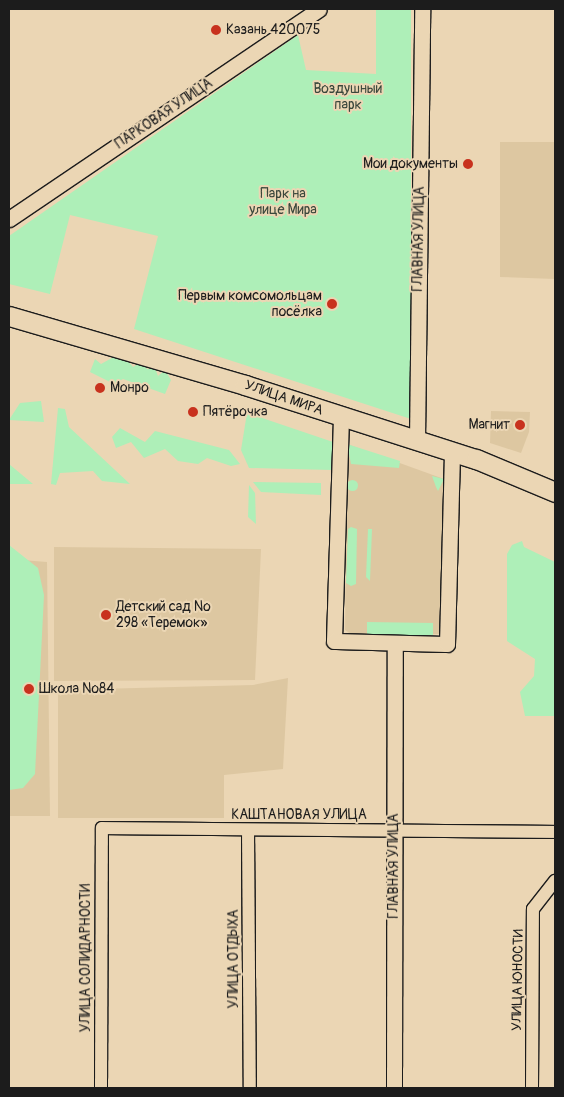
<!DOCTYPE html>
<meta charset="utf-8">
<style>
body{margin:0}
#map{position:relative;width:564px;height:1097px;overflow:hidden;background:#ebd6b4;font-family:Pangolin,sans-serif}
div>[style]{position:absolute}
.built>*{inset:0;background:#ddc7a1}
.green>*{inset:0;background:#aeefb8}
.round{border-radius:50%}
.roads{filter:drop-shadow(1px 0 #1c1c1c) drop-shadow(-1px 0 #1c1c1c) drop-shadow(0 1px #1c1c1c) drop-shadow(0 -1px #1c1c1c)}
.minor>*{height:12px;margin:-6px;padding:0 6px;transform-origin:6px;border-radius:6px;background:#ebd6b4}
.tertiary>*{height:15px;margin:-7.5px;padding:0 7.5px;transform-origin:7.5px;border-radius:7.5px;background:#ebd6b4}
.primary>*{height:19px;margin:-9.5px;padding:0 9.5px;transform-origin:9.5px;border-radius:9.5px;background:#ebd6b4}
.dots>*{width:14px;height:14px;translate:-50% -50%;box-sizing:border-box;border:2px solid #ebd6b4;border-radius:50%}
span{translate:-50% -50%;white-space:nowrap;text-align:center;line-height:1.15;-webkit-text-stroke:4px #ebd6b4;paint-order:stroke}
.poi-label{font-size:14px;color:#1c1c1c}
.left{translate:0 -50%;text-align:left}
.right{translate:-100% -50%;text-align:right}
.park-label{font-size:14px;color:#39463b}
.street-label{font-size:14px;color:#1c1c1c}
.frame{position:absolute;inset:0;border:10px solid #1c1c1c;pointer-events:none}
</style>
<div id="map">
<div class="built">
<i style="clip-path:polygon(500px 142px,555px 142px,555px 279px,500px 277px)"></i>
<i style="clip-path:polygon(491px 411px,530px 412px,529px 432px,521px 453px,490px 443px)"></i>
<i style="clip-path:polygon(347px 444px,444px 479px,440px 634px,352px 635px,345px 630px)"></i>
<i style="clip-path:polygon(54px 547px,261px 549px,255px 680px,54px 681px)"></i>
<i style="clip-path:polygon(9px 559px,47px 562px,50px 816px,9px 816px)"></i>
<i style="clip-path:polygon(288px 678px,283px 769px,224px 775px,224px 818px,58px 818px,58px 690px,253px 685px)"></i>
</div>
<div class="green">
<i style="clip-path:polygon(376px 9px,411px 9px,411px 419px,134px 329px,158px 236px,70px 215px,50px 294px,9px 284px,9px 236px,298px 35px,306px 70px,376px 74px)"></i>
<i style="clip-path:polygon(121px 353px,133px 367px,143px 361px,147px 369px,155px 368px,158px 376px,165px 370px,171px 380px,165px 394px,123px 379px,114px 384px,90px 372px,95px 359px,101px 364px)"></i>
<i style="clip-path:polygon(41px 401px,44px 422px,9px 420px,20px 403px)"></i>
<i style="clip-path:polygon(58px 408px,65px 409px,69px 427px,130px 484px,102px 481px,93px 471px,60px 473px,56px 485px,51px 484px)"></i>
<i style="clip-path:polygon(247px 413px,336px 443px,332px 470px,249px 468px,241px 450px)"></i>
<i style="clip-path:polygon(120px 428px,145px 442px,155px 431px,229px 450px,240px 464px,231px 466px,207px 458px,198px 464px,178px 461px,165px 449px,144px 458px,131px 442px,116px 448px,112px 437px)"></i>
<i style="clip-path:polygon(347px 444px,400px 461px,399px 468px,351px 464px)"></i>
<i style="clip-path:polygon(9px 464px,33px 484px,9px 484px)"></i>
<i style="clip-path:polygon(432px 476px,444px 479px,438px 491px,436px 487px)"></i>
<i class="round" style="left:346.5px;top:479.5px;width:11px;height:11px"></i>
<i style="clip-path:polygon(253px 482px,321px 483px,321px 495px,261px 492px)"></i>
<i style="clip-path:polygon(249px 485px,255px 493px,256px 524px,248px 517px)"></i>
<i style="clip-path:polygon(351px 527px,357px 529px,356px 584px,351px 586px,346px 583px,348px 529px)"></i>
<i style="clip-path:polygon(368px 529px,372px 529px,370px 581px,366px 577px)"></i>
<i style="clip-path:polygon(522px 541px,524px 547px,555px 562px,555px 716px,525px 716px,520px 692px,534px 676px,535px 659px,507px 641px,507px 554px,512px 545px)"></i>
<i style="clip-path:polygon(9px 545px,38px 568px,44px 595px,35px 774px,23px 788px,9px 790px)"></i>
<i style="clip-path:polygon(367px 622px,433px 623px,433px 635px,367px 635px)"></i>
</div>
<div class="roads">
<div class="minor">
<i style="left:248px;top:830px;width:258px;rotate:89.6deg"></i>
<i style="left:101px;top:1088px;width:260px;rotate:-89.8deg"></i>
<i style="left:102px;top:828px;width:453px;rotate:0.5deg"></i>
<i style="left:532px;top:1088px;width:179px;rotate:-89.7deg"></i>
<i style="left:533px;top:909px;width:36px;rotate:-52deg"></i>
</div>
<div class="tertiary">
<i style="left:9px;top:219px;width:374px;rotate:-34.1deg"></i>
<i style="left:341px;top:417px;width:224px;rotate:91.8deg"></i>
<i style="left:334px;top:641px;width:113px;rotate:1.5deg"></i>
<i style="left:447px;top:644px;width:192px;rotate:-88.5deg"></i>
<i style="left:417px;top:440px;width:431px;rotate:-89.3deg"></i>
<i style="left:394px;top:1088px;width:445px;rotate:-89.9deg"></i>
</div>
<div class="primary">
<i style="left:9px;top:316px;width:246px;rotate:16.3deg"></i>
<i style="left:245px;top:385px;width:243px;rotate:17.8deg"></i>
<i style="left:476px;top:459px;width:86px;rotate:22.7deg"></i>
</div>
</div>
<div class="dots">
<i style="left:216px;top:30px;background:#c8321e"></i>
<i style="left:468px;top:164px;background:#c8321e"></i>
<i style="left:332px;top:304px;background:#c8321e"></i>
<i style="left:100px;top:388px;background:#c8321e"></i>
<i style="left:193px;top:412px;background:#c8321e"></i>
<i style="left:520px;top:425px;background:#c8321e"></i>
<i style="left:106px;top:615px;background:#c8321e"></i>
<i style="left:29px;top:689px;background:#c8321e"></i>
</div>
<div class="poi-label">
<span class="left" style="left:226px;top:30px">Казань 420075</span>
<span class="right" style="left:458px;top:164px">Мои документы</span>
<span class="right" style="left:322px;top:304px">Первым комсомольцам<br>посёлка</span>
<span class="left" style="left:110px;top:388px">Монро</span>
<span class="left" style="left:203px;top:412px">Пятёрочка</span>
<span class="right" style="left:510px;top:425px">Магнит</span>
<span class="left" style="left:116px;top:615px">Детский сад №<br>298 «Теремок»</span>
<span class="left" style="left:39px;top:689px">Школа №84</span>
</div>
<div class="park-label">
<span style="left:348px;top:97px">Воздушный<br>парк</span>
<span style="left:283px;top:202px">Парк на<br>улице Мира</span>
</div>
<div class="street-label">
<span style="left:164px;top:114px;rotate:-34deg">ПАРКОВАЯ УЛИЦА</span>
<span style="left:419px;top:239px;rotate:-89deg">ГЛАВНАЯ УЛИЦА</span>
<span style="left:284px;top:398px;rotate:19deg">УЛИЦА МИРА</span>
<span style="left:299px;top:815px">КАШТАНОВАЯ УЛИЦА</span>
<span style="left:394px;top:866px;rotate:-90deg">ГЛАВНАЯ УЛИЦА</span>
<span style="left:86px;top:958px;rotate:-90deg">УЛИЦА СОЛИДАРНОСТИ</span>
<span style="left:234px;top:959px;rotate:-90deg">УЛИЦА ОТДЫХА</span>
<span style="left:518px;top:980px;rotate:-89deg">УЛИЦА ЮНОСТИ</span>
</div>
<div class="frame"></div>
</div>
